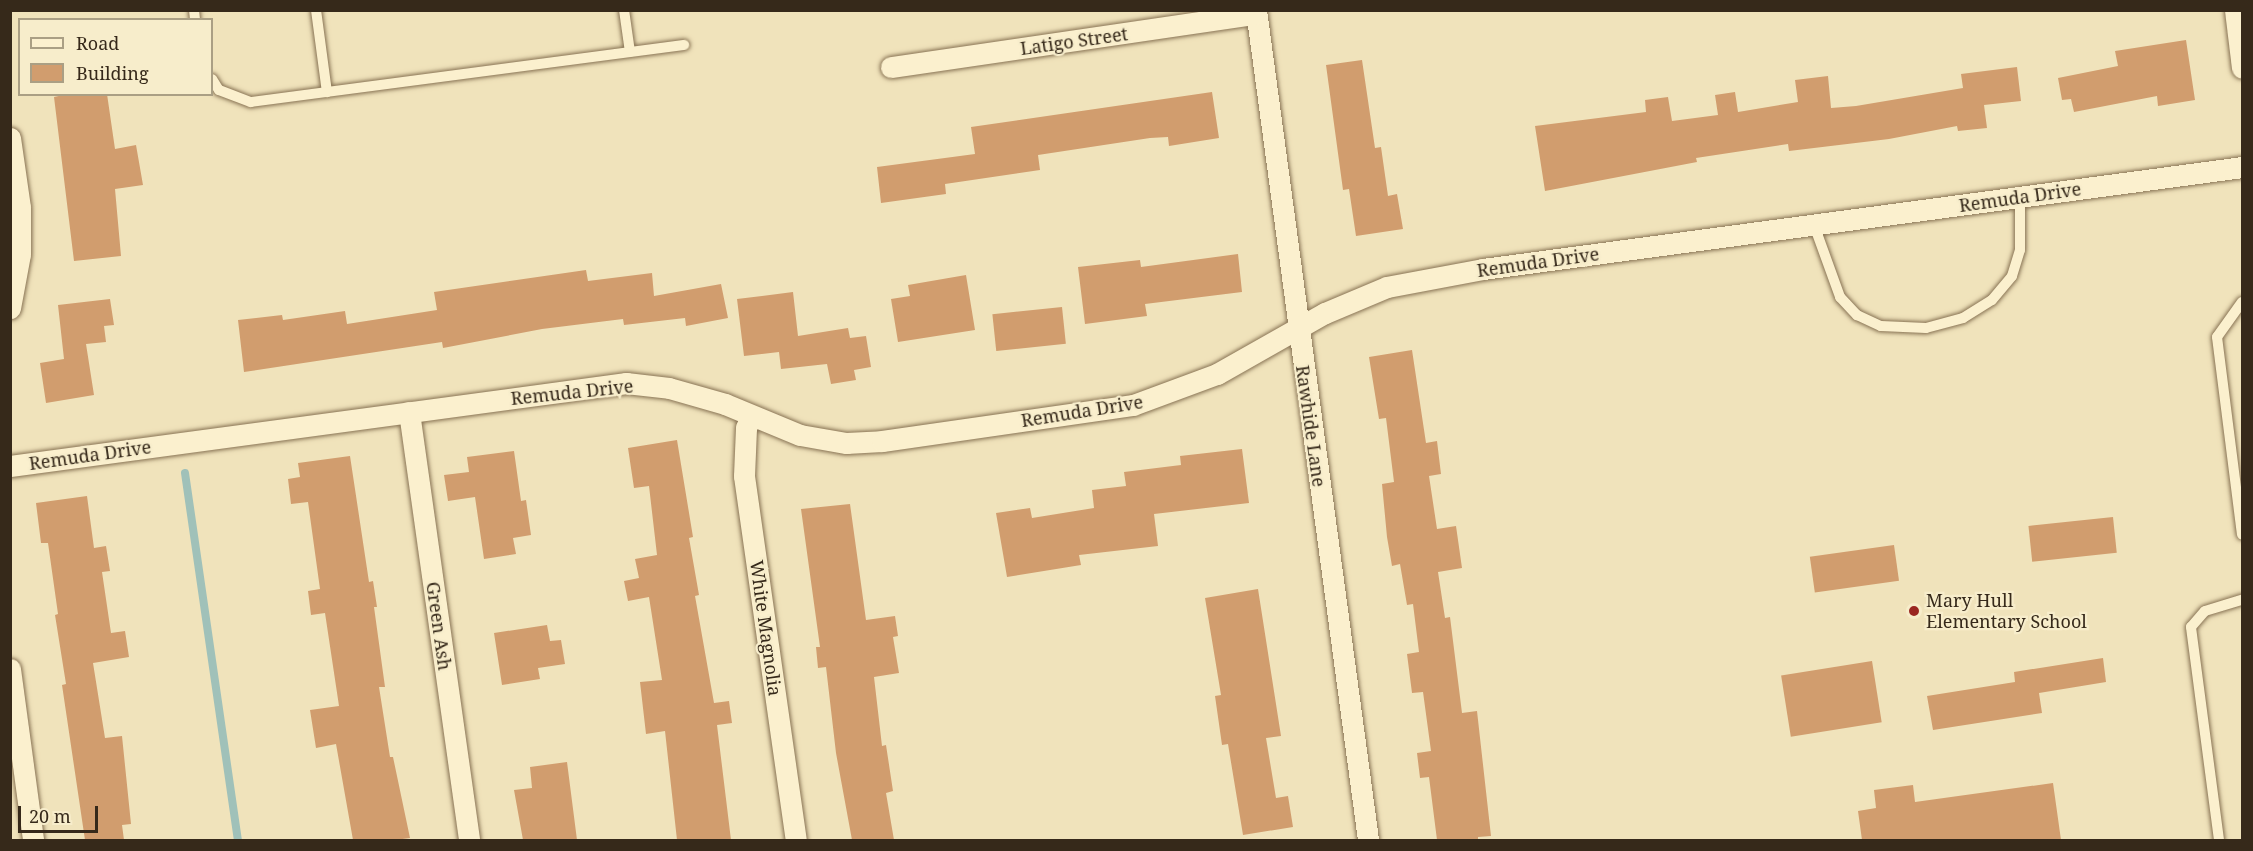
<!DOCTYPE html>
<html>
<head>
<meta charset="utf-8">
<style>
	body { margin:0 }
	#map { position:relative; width:2253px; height:851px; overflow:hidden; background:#f0e3bb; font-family:"Noto Serif",serif }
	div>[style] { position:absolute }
	.stream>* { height:8px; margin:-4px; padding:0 4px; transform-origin:4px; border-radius:4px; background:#a0c1b9 }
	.building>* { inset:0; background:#d19d6e; transform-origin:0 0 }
	.roads { filter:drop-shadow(0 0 2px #887354) drop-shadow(0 0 2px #887354) }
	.service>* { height:10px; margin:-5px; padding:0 5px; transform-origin:5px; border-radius:5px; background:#fbf0ce }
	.minor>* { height:21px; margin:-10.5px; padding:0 10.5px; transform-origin:10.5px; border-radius:10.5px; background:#fbf0ce }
	.dots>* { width:16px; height:16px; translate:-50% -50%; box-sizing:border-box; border:3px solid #f7edcb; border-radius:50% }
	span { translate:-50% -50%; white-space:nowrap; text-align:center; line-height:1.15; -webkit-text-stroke:4.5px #f7edcb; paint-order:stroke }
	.street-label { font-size:18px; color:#36291a }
	.poi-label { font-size:18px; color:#36291a }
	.left { translate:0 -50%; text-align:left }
	.frame { position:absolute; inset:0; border:12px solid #36291a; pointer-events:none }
	.legend { position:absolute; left:18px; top:18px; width:195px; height:78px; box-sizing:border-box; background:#f7edcb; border:2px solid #aa9f84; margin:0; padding:8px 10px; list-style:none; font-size:18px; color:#36291a }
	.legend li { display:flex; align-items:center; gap:12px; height:30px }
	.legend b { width:30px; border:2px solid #aa9f84 }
	.scale { position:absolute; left:18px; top:806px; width:80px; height:27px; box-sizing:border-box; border:3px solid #36291a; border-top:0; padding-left:8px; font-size:18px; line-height:21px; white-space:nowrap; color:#36291a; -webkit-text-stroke:4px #f7edcb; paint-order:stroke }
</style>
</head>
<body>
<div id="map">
	<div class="stream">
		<div style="left:185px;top:473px;width:371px;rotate:81.8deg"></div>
	</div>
	<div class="building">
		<div style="clip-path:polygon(2186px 40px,2195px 100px,2158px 106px,2157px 96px,2074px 112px,2071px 99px,2062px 100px,2058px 78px,2118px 66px,2115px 51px)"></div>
		<div style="clip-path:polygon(1362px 60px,1375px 148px,1381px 147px,1388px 196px,1397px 194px,1403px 229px,1356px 236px,1349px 189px,1343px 190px,1326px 65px)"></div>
		<div style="clip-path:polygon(2017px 67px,2021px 101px,1984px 105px,1987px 128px,1958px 131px,1957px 126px,1889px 139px,1789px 151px,1788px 144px,1696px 158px,1697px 162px,1545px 191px,1535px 126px,1646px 112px,1645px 100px,1668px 97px,1672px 121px,1718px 115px,1715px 95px,1735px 92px,1738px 112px,1798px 102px,1795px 80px,1828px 76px,1831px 108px,1856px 106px,1963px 88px,1961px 74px)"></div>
		<div style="clip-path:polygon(1212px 92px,1219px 138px,1169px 146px,1168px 137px,1150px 138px,1038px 155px,1040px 170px,945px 184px,946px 194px,881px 203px,877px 167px,975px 154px,971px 127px)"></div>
		<div style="clip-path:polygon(68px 94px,107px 94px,115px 149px,136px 145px,143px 185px,115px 189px,121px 256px,74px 261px,54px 97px)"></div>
		<div style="clip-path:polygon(1238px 254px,1242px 292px,1145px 304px,1147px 316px,1085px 324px,1078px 267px,1140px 260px,1141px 267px)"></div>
		<div style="clip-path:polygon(586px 270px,588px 281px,652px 273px,654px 296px,721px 284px,728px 318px,686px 326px,685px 318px,624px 325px,623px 319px,542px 329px,443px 348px,442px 342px,244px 372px,238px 320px,282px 315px,283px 320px,345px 311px,347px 324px,437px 310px,434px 292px)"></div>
		<div style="clip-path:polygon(966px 275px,975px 330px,898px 342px,891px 299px,910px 296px,908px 285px)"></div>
		<div style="clip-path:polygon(793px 292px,798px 336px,848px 328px,850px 338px,866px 336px,871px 367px,854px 370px,856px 380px,831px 384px,827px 364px,781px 369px,779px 352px,744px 356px,737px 299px)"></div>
		<div style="clip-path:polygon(110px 299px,114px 325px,104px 326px,106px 342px,86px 344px,94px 395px,46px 403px,40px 363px,64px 359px,58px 305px)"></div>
		<div style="left:1062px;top:307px;width:37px;height:70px;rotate:84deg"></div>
		<div style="clip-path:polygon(1412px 350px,1426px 443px,1437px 441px,1441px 474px,1429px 476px,1437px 529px,1456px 526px,1462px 568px,1438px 572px,1445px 618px,1450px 617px,1462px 713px,1477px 711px,1491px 836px,1478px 837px,1478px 840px,1437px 840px,1429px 777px,1420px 778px,1417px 753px,1431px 751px,1423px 692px,1412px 693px,1407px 654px,1419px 652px,1413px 604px,1407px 605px,1400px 564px,1392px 566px,1387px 537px,1382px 484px,1394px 482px,1386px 418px,1379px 419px,1369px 357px)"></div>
		<div style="clip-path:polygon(677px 440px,693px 537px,689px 538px,699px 595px,695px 596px,714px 703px,729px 701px,732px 723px,717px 725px,731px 840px,677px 840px,665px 731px,646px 734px,640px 682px,662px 680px,649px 597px,628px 601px,624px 581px,639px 578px,635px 559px,657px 555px,649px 486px,634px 488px,628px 448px)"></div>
		<div style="clip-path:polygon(1242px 449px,1249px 503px,1154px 514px,1158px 546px,1079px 555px,1081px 565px,1007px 577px,996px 513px,1030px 508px,1032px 518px,1094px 508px,1092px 490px,1126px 486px,1124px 472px,1181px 465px,1180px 456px)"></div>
		<div style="clip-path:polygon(514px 451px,521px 501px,526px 500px,531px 535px,513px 538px,516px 554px,484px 559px,475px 497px,448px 501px,444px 475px,469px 472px,467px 457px)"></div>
		<div style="clip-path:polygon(350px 456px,369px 582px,373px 581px,377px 607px,374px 607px,385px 687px,379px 687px,390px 757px,393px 757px,410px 838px,395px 840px,353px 840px,336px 744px,316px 748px,310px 710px,339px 706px,325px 613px,311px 615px,308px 591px,320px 589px,308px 502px,291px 504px,288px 479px,300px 477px,298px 463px)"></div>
		<div style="clip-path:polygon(87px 496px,94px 548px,106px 546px,110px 571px,102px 572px,111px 633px,125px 631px,129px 657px,93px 663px,105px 738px,122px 736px,131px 824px,122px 825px,124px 840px,85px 840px,62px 685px,66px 684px,55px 615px,58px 614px,48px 543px,41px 543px,36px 503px)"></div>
		<div style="clip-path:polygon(850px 504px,866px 620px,895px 616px,898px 636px,893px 637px,899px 673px,874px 677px,882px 746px,886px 745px,893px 791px,886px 793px,894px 840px,852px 840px,836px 753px,826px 667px,818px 668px,816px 647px,820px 647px,801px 509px)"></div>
		<div style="left:2113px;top:517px;width:36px;height:85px;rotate:84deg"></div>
		<div style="left:1894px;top:545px;width:36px;height:85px;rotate:82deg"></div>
		<div style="clip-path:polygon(1258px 589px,1281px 736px,1266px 738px,1276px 798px,1288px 796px,1293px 827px,1243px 835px,1228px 744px,1222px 745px,1215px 696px,1221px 695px,1205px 598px)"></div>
		<div style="clip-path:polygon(547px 625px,550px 641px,561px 640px,565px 664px,538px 668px,540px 679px,502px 685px,494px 633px)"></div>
		<div style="clip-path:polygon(2103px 658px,2106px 682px,2039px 693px,2042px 713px,1933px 730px,1927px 696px,2015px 682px,2014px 672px)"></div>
		<div style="left:1872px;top:661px;width:62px;height:92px;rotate:81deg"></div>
		<div style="clip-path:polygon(567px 762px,577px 840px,523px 840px,514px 790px,532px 788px,530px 767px)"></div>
		<div style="clip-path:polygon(2053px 783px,2061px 840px,1862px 840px,1858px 811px,1876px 808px,1874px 790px,1913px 785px,1915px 802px)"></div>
	</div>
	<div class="roads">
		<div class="service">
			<div style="left:194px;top:10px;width:10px;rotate:84deg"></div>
			<div style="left:316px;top:10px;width:83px;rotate:82.4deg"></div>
			<div style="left:624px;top:10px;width:42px;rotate:81.9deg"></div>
			<div style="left:212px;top:79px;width:13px;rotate:58deg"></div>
			<div style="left:219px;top:90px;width:34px;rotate:21deg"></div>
			<div style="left:251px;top:102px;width:437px;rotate:-7.5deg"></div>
			<div style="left:1814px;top:225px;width:77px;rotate:70.1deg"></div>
			<div style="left:1840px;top:297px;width:25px;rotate:47deg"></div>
			<div style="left:1857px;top:315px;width:26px;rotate:25deg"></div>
			<div style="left:1881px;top:326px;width:45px;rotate:2.5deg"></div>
			<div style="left:1926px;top:328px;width:38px;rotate:-15deg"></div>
			<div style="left:1963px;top:318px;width:34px;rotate:-32deg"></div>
			<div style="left:1992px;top:300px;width:31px;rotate:-50deg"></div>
			<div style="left:2012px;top:276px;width:27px;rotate:-73deg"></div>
			<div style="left:2020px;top:250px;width:53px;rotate:-90deg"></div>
			<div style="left:2242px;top:302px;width:43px;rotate:125.5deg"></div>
			<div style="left:2217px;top:337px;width:199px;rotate:82.8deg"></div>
			<div style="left:2219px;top:840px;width:215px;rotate:-97.5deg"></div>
			<div style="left:2191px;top:627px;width:21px;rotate:-49deg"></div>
			<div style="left:2205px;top:611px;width:39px;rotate:-17deg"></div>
		</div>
		<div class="minor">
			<div style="left:1256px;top:10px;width:838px;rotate:82.31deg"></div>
			<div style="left:2235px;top:10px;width:58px;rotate:83.1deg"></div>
			<div style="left:891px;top:67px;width:369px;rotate:-8.3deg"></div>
			<div style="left:10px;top:138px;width:70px;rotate:81.8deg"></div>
			<div style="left:20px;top:207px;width:47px;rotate:90deg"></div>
			<div style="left:20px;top:254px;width:55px;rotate:100.5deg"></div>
			<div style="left:409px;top:412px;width:432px;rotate:82deg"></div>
			<div style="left:751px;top:416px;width:13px;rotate:113deg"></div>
			<div style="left:746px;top:428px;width:48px;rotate:92.4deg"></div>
			<div style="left:744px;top:476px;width:368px;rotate:81.9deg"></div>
			<div style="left:10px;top:466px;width:622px;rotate:-7.67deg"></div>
			<div style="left:626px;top:383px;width:43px;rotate:6.6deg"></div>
			<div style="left:669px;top:388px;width:58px;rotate:15.9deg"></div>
			<div style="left:725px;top:404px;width:81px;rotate:22.5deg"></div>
			<div style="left:800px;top:435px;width:47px;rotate:9.9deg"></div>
			<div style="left:846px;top:443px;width:36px;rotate:-3deg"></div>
			<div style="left:882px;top:441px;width:254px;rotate:-8.2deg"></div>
			<div style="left:1133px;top:405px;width:90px;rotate:-20.3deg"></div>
			<div style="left:1217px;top:374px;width:124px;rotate:-29.5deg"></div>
			<div style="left:1325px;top:313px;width:67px;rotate:-22.8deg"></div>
			<div style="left:1387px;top:287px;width:98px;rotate:-10.6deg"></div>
			<div style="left:1483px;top:269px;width:766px;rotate:-7.65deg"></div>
			<div style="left:10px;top:669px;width:173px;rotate:82.3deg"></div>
		</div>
	</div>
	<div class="dots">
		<div style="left:1914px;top:611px;background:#9a2721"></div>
	</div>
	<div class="street-label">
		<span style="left:1074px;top:41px;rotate:-8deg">Latigo Street</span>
		<span style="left:2020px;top:197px;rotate:-8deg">Remuda Drive</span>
		<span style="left:1538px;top:262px;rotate:-8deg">Remuda Drive</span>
		<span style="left:572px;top:392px;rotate:-6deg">Remuda Drive</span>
		<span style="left:1082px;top:411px;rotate:-9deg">Remuda Drive</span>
		<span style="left:1311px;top:426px;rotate:82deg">Rawhide Lane</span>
		<span style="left:90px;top:455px;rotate:-8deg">Remuda Drive</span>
		<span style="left:439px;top:626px;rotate:82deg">Green Ash</span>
		<span style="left:766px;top:628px;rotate:82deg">White Magnolia</span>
	</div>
	<div class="poi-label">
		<span class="left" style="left:1926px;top:611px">Mary Hull<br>Elementary School</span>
	</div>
	<div class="frame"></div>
	<ul class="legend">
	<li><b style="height:8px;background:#fbf0ce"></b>Road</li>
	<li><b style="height:16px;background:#d19d6e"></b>Building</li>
	</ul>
	<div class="scale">20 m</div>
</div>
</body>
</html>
